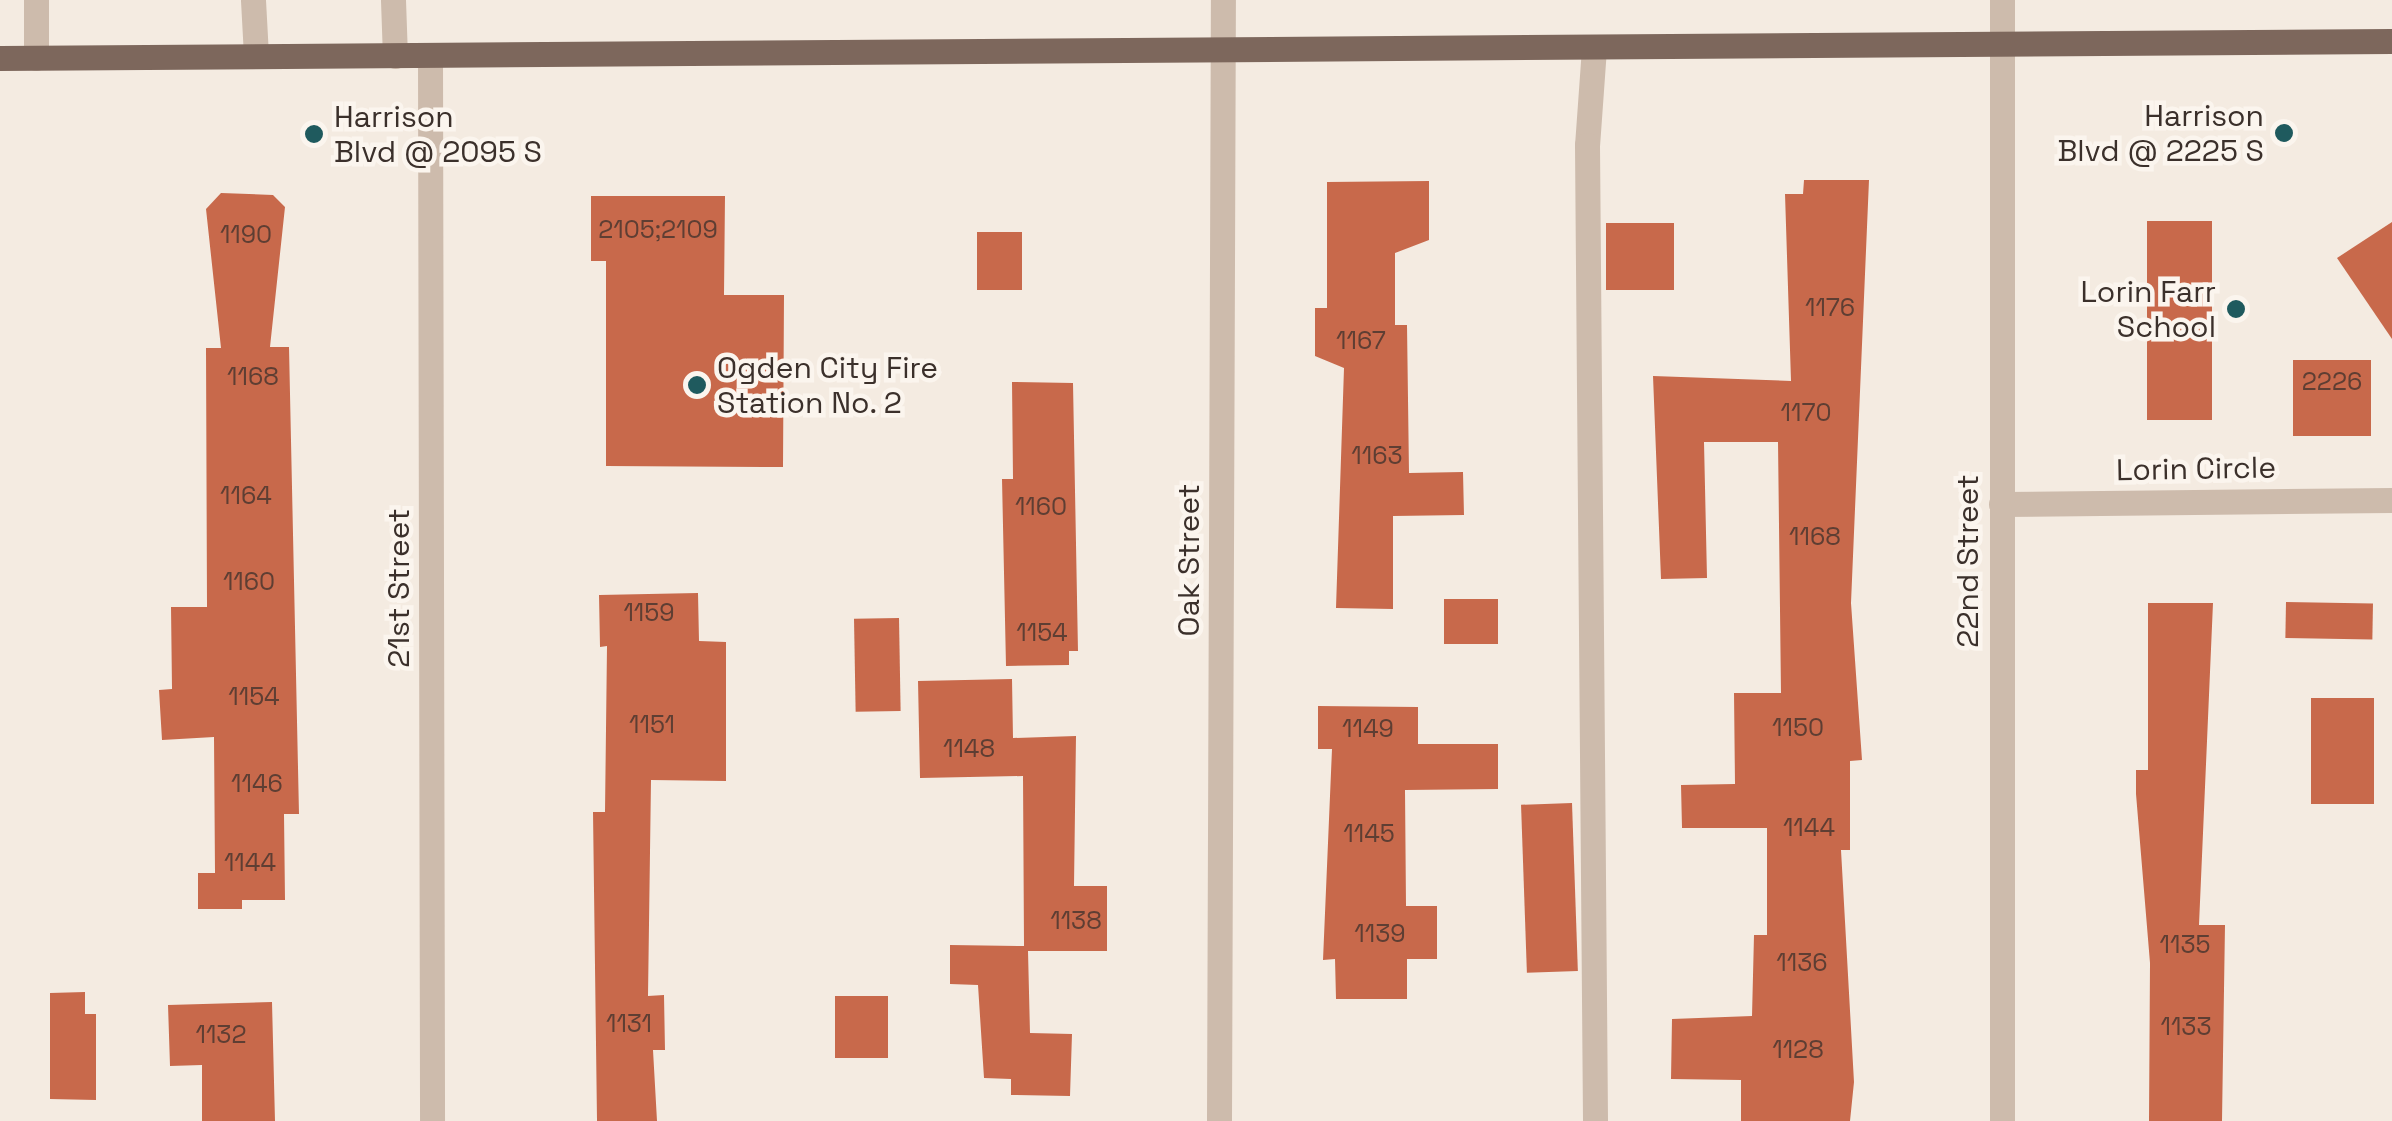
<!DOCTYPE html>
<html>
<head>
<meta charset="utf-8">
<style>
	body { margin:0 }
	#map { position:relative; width:2392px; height:1121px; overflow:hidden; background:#f4ebe1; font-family:"Space Grotesk",sans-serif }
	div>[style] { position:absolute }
	.building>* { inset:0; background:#c8694b; transform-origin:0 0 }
	.minor>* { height:25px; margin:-12.5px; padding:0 12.5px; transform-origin:12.5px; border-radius:12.5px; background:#cdbbac }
	.major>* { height:25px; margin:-12.5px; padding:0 12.5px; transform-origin:12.5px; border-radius:12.5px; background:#7d675c }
	.dots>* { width:28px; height:28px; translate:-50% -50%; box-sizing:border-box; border:5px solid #fbf5ee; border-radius:50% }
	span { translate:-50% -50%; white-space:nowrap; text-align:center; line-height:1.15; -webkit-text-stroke:9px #fbf5ee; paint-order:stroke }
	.number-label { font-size:25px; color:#5e3e33 }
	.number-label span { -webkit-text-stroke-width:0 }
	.poi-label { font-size:30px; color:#3b302b }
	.right { translate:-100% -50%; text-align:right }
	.left { translate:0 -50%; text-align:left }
	.street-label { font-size:30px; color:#3b302b }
</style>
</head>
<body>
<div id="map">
	<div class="building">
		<div style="clip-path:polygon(1804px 180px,1869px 180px,1851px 603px,1862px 760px,1850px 761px,1850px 850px,1841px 850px,1854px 1082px,1850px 1121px,1741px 1121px,1741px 1080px,1671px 1079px,1672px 1019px,1752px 1016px,1754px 935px,1767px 935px,1767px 828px,1682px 828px,1681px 785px,1735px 784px,1734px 693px,1781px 693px,1778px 442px,1704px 442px,1707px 578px,1661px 579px,1653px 376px,1791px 381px,1785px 194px,1803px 194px)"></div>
		<div style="clip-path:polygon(1429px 181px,1429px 240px,1395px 253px,1395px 325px,1407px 325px,1409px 473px,1463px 472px,1464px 515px,1393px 516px,1393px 609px,1336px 608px,1344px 368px,1315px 356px,1315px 308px,1327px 308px,1327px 182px)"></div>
		<div style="clip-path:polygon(221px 193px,273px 195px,285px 207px,270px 347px,289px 347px,299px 814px,284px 814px,285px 900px,242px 900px,242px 909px,198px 909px,198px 873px,215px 873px,214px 737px,162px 740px,159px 690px,172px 689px,171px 607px,207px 607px,206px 348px,221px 348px,206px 209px)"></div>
		<div style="clip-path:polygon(591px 196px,725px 196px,724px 295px,784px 295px,783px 467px,606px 466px,606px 261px,591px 261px)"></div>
		<div style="left:2212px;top:221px;width:199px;height:65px;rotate:90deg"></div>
		<div style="clip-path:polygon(2392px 222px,2392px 339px,2337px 258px)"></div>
		<div style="left:1606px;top:223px;width:68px;height:67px"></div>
		<div style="left:977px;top:232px;width:45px;height:58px"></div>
		<div style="left:2293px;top:360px;width:78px;height:76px"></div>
		<div style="clip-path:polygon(1012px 382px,1073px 383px,1078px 651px,1069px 651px,1069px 665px,1006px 666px,1002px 479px,1013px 479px)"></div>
		<div style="clip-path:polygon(698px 593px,699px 641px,726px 642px,726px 781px,651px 780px,648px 996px,664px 995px,665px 1050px,653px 1050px,657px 1121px,597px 1121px,593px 812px,605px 812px,607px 646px,600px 647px,599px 595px)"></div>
		<div style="left:1498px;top:599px;width:45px;height:54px;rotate:90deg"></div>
		<div style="left:2286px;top:602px;width:87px;height:36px;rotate:1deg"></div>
		<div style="clip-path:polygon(2148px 603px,2213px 603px,2199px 925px,2225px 925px,2222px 1121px,2149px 1121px,2150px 963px,2136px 794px,2136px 770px,2148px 770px)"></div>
		<div style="left:899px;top:618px;width:93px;height:45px;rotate:89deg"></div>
		<div style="clip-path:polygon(1012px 679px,1013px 738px,1076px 736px,1074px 886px,1107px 886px,1107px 951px,1028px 951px,1030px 1033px,1072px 1034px,1070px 1096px,1011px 1095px,1011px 1079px,984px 1078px,978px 985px,950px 984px,950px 945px,1024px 946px,1023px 776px,920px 778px,918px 681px)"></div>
		<div style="left:2374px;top:698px;width:106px;height:63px;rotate:90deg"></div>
		<div style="clip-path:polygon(1318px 706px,1418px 707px,1418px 744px,1498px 744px,1498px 789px,1405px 790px,1406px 906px,1437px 906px,1437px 959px,1407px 959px,1407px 999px,1336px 999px,1335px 959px,1323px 960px,1332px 749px,1318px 749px)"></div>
		<div style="left:1572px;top:803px;width:168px;height:51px;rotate:88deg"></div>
		<div style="clip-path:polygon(85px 992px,85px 1014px,96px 1014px,96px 1100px,50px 1099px,50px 993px)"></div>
		<div style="left:835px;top:996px;width:53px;height:62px"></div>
		<div style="clip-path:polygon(272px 1002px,275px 1121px,202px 1121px,202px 1065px,170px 1066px,168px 1005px)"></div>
	</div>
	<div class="minor">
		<div style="left:36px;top:0;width:58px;rotate:90deg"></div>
		<div style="left:253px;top:0;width:56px;rotate:86.9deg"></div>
		<div style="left:393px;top:0;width:56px;rotate:88deg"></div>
		<div style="left:1594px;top:48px;width:97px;rotate:94.1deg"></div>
		<div style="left:1587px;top:145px;width:976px;rotate:89.53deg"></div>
		<div style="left:430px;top:55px;width:1066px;rotate:89.89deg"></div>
		<div style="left:2001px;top:504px;width:391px;rotate:-0.6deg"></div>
		<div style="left:1219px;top:1121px;width:1121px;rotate:-89.8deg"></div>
		<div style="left:2002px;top:1121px;width:1121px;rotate:-90deg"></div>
	</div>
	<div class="major">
		<div style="left:0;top:58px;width:2392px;rotate:-0.41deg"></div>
	</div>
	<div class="dots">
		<div style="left:2284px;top:133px;background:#1f5a5e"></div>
		<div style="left:314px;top:134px;background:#1f5a5e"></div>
		<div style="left:2236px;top:309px;background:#1f5a5e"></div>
		<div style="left:697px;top:385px;background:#1f5a5e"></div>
	</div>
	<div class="number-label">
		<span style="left:658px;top:229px">2105;2109</span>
		<span style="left:246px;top:234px">1190</span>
		<span style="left:1830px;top:307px">1176</span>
		<span style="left:1361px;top:340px">1167</span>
		<span style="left:253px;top:376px">1168</span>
		<span style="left:2332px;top:381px">2226</span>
		<span style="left:1806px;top:412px">1170</span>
		<span style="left:1377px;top:455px">1163</span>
		<span style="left:246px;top:495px">1164</span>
		<span style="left:1041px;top:506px">1160</span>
		<span style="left:1815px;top:536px">1168</span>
		<span style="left:249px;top:581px">1160</span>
		<span style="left:649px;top:612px">1159</span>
		<span style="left:1042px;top:632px">1154</span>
		<span style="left:254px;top:696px">1154</span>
		<span style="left:652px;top:724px">1151</span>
		<span style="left:1798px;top:727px">1150</span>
		<span style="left:1368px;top:728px">1149</span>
		<span style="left:969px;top:748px">1148</span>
		<span style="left:257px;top:783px">1146</span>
		<span style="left:1809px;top:827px">1144</span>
		<span style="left:1369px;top:833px">1145</span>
		<span style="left:250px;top:862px">1144</span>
		<span style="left:1076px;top:920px">1138</span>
		<span style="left:1380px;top:933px">1139</span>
		<span style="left:2185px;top:944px">1135</span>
		<span style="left:1802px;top:962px">1136</span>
		<span style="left:629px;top:1023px">1131</span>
		<span style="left:2186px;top:1026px">1133</span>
		<span style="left:221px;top:1034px">1132</span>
		<span style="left:1798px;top:1049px">1128</span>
	</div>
	<div class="poi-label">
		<span class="right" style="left:2264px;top:133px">Harrison<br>Blvd @ 2225 S</span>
		<span class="left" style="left:334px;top:134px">Harrison<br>Blvd @ 2095 S</span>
		<span class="right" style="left:2216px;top:309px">Lorin Farr<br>School</span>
		<span class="left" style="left:717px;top:385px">Ogden City Fire<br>Station No. 2</span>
	</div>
	<div class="street-label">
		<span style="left:2196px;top:469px;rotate:-1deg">Lorin Circle</span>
		<span style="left:1189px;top:560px;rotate:-90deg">Oak Street</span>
		<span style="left:1968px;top:561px;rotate:-90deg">22nd Street</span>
		<span style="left:399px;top:588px;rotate:-90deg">21st Street</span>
	</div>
</div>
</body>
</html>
